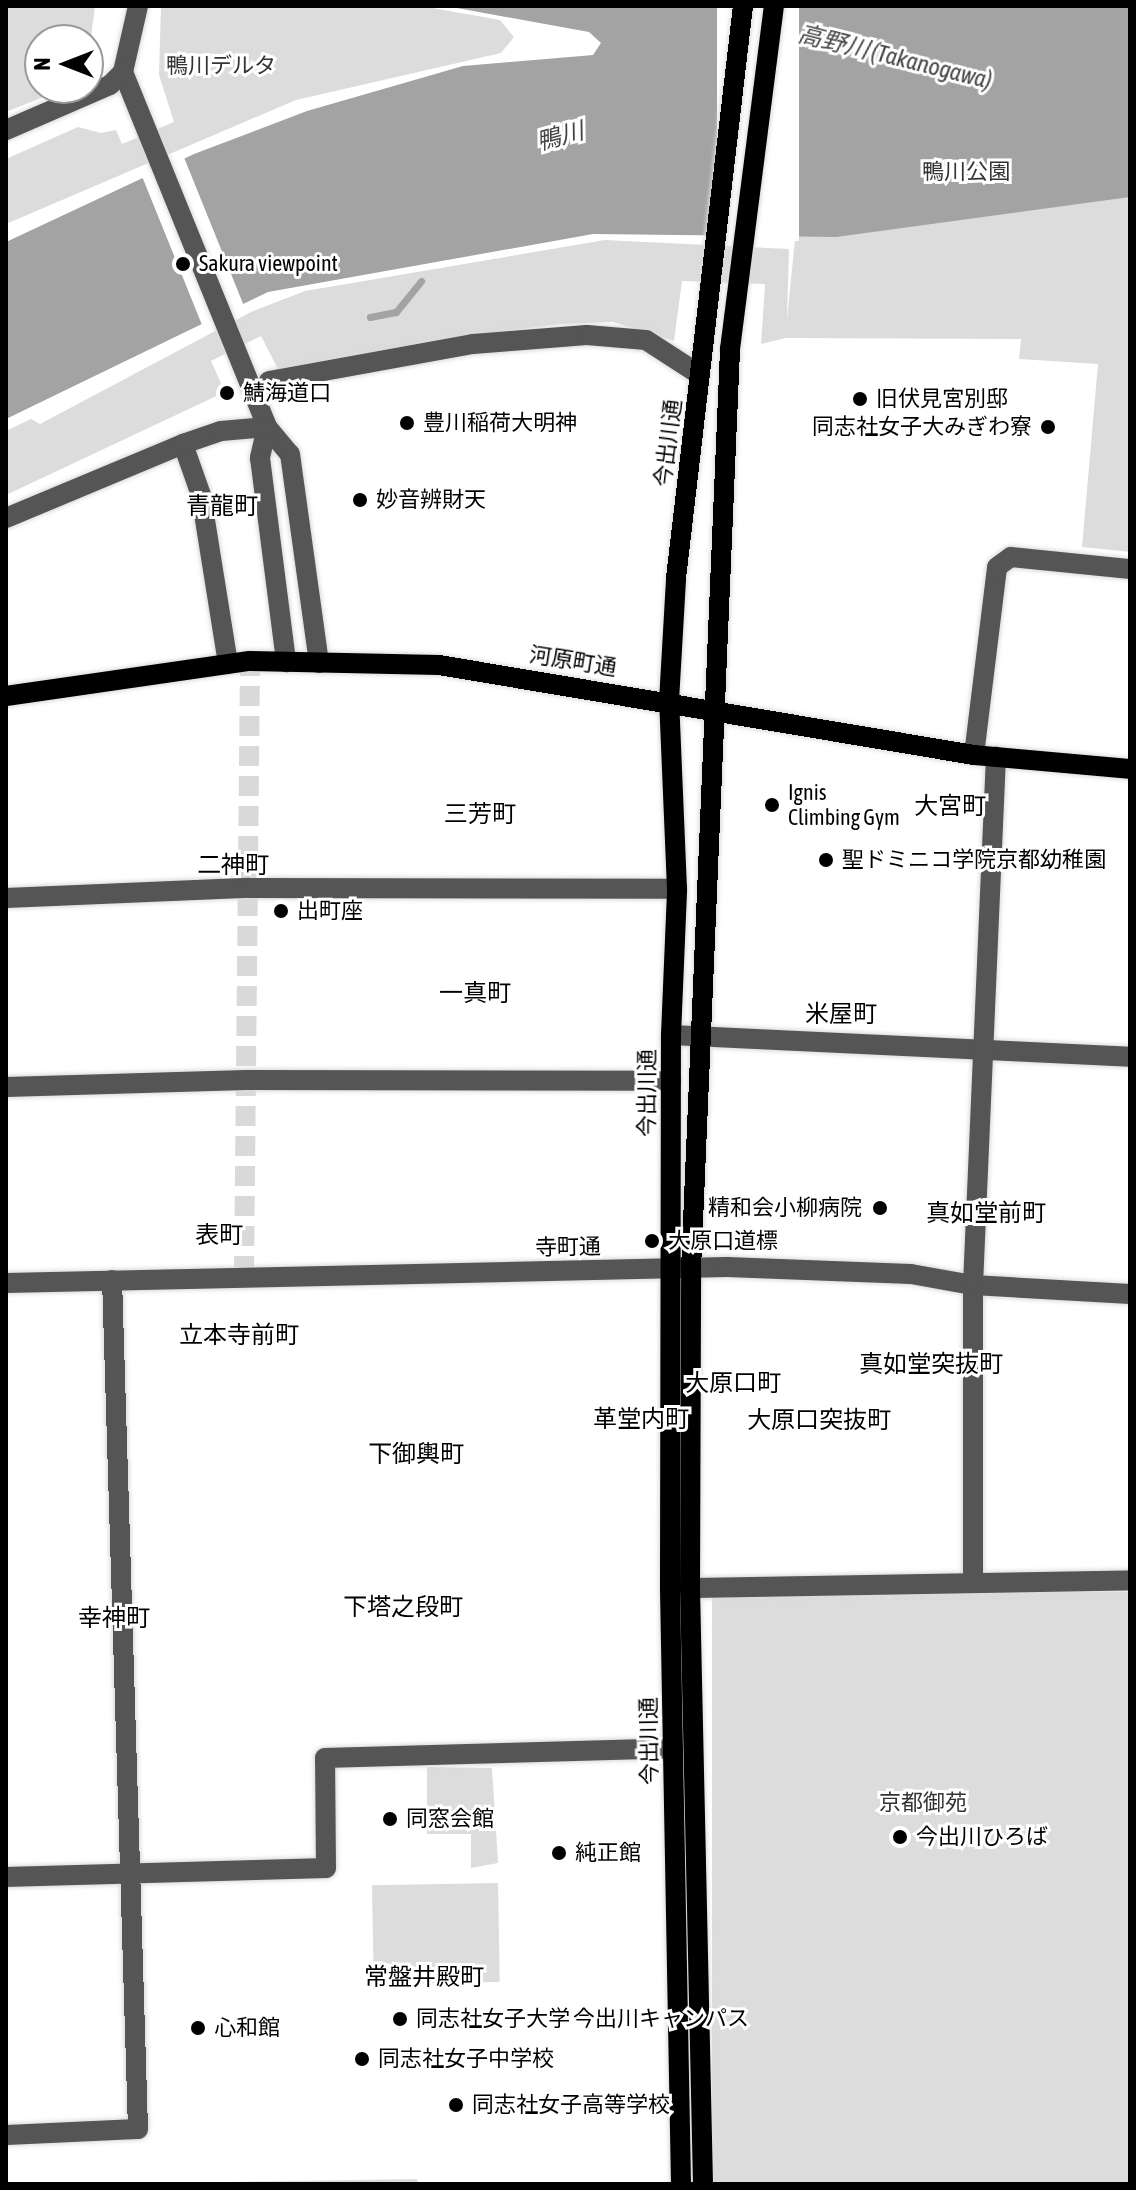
<!DOCTYPE html>
<html>
<head>
<meta charset="utf-8">
<style>
	body { margin:0 }
	#map { position:relative; width:1136px; height:2190px; overflow:hidden; background:#fff; font-family:"Asap Condensed","Noto Sans JP",sans-serif }
	div>[style] { position:absolute }
	.green>* { inset:0; background:#dcdcdc; transform-origin:0 0 }
	.water>* { inset:0; background:#a3a3a3 }
	.pier>* { inset:0; background:#fff; transform-origin:0 0 }
	.stream>* { height:7px; margin:-3.5px; padding:0 3.5px; transform-origin:3.5px; border-radius:3.5px; background:#a3a3a3 }
	.minor-tunnel>* { height:20px; margin-top:-10px; transform-origin:0; background:repeating-linear-gradient(90deg,#d9d9d9 0 20px,transparent 0 30px) }
	.roads { filter:drop-shadow(0 0 2px #dbdbdb) drop-shadow(0 0 2px #dbdbdb) }
	.minor>* { height:20px; margin:-10px; padding:0 10px; transform-origin:10px; border-radius:10px; background:#555 }
	.major>* { height:20px; margin:-10px; padding:0 10px; transform-origin:10px; border-radius:10px; background:#000 }
	.dots>* { width:22px; height:22px; translate:-50% -50%; box-sizing:border-box; border:4px solid #fff; border-radius:50% }
	span { translate:-50% -50%; white-space:nowrap; text-align:center; line-height:1.15; -webkit-text-stroke:6px #fff; paint-order:stroke }
	.park-label { font-size:22px; color:#333 }
	.poi-label { font-size:22px; color:#000 }
	.left { translate:0 -50%; text-align:left }
	.right { translate:-100% -50%; text-align:right }
	.street-label { font-size:22px; color:#000 }
	.water-label { font-size:24px; color:#444; font-style:italic }
	.neighbourhood-label { font-size:24px; color:#000 }
	.frame { position:absolute; inset:0; border:8px solid #000; pointer-events:none }
	.north { position:absolute; left:24px; top:24px; width:80px; height:80px; box-sizing:border-box; background:#fff; border:2px solid #999; border-radius:50%; rotate:270deg; font-size:22px; font-weight:700; line-height:32px; text-align:center; color:#000 }
	.north::after { content:''; display:block; margin:auto; width:28px; height:36px; background:#000; clip-path:polygon(50% 0,100% 100%,50% 72%,0 100%) }
</style>
</head>
<body>
<div id="map">
	<div class="green">
		<div style="clip-path:polygon(6px 6px,95px 6px,88px 62px,88px 40px,40px 40px,40px 88px,66px 88px,6px 112px)"></div>
		<div style="clip-path:polygon(161px 6px,421px 6px,500px 20px,514px 37px,501px 53px,296px 100px,6px 224px,6px 159px,78px 127px,101px 133px,116px 130px,122px 144px,174px 122px,159px 75px)"></div>
		<div style="clip-path:polygon(818px 6px,1130px 6px,1130px 552px,1082px 547px,1098px 364px,1019px 359px,1021px 339px,786px 338px,761px 344px,765px 284px,682px 281px,674px 341px,613px 322px,561px 324px,457px 337px,278px 369px,261px 336px,211px 361px,225px 392px,6px 495px,6px 431px,31px 419px,40px 424px,251px 312px,305px 291px,605px 240px,789px 249px,787px 320px)"></div>
		<div style="left:1130px;top:1592px;width:592px;height:418px;rotate:90deg"></div>
		<div style="clip-path:polygon(427px 1767px,492px 1768px,498px 1863px,471px 1868px,471px 1834px,427px 1834px)"></div>
		<div style="left:498px;top:1883px;width:99px;height:126px;rotate:89deg"></div>
		<div style="clip-path:polygon(417px 2179px,418px 2184px,228px 2184px,228px 2182px)"></div>
	</div>
	<div class="water">
		<div style="clip-path:polygon(446px 6px,1130px 6px,1130px 197px,836px 237px,593px 234px,268px 292px,6px 419px,6px 242px,194px 154px,307px 111px,463px 66px,593px 55px,601px 43px,589px 32px)"></div>
	</div>
	<div class="pier">
		<div style="left:717px;top:6px;width:82px;height:235px"></div>
		<div style="left:183px;top:155px;width:165px;height:46px;rotate:68deg"></div>
	</div>
	<div class="stream">
		<div style="left:370px;top:317px;width:26px;rotate:-11deg"></div>
		<div style="left:396px;top:312px;width:40px;rotate:-51deg"></div>
	</div>
	<div class="minor-tunnel">
		<div style="left:244px;top:1276px;width:615px;rotate:-89.44deg"></div>
	</div>
	<div class="roads">
		<div class="minor">
			<div style="left:138px;top:6px;width:68px;rotate:102.8deg"></div>
			<div style="left:123px;top:72px;width:383px;rotate:67.9deg"></div>
			<div style="left:267px;top:427px;width:35px;rotate:50deg"></div>
			<div style="left:290px;top:454px;width:211px;rotate:82.1deg"></div>
			<div style="left:6px;top:130px;width:113px;rotate:-23.4deg"></div>
			<div style="left:110px;top:85px;width:18px;rotate:-45deg"></div>
			<div style="left:269px;top:381px;width:207px;rotate:-10.3deg"></div>
			<div style="left:473px;top:344px;width:114px;rotate:-4.5deg"></div>
			<div style="left:587px;top:335px;width:59px;rotate:4.8deg"></div>
			<div style="left:646px;top:340px;width:64px;rotate:32.9deg"></div>
			<div style="left:267px;top:427px;width:32px;rotate:103deg"></div>
			<div style="left:260px;top:458px;width:206px;rotate:82.7deg"></div>
			<div style="left:183px;top:444px;width:54px;rotate:70.6deg"></div>
			<div style="left:201px;top:495px;width:171px;rotate:80.9deg"></div>
			<div style="left:6px;top:518px;width:192px;rotate:-22.7deg"></div>
			<div style="left:183px;top:444px;width:40px;rotate:-18.9deg"></div>
			<div style="left:221px;top:431px;width:46px;rotate:-5deg"></div>
			<div style="left:974px;top:755px;width:189px;rotate:-83deg"></div>
			<div style="left:997px;top:567px;width:17px;rotate:-36deg"></div>
			<div style="left:1011px;top:557px;width:120px;rotate:5.8deg"></div>
			<div style="left:6px;top:898px;width:243px;rotate:-2.4deg"></div>
			<div style="left:249px;top:888px;width:428px;rotate:0.1deg"></div>
			<div style="left:671px;top:1035px;width:460px;rotate:2.7deg"></div>
			<div style="left:6px;top:1087px;width:240px;rotate:-1.7deg"></div>
			<div style="left:246px;top:1080px;width:425px;rotate:0.1deg"></div>
			<div style="left:6px;top:1283px;width:721px;rotate:-1.27deg"></div>
			<div style="left:727px;top:1267px;width:184px;rotate:2.2deg"></div>
			<div style="left:911px;top:1274px;width:63px;rotate:10.1deg"></div>
			<div style="left:973px;top:1285px;width:157px;rotate:3.3deg"></div>
			<div style="left:973px;top:1583px;width:298px;rotate:-90deg"></div>
			<div style="left:973px;top:1285px;width:529px;rotate:-87.51deg"></div>
			<div style="left:690px;top:1588px;width:440px;rotate:-1deg"></div>
			<div style="left:6px;top:1877px;width:320px;rotate:-1.6deg"></div>
			<div style="left:326px;top:1868px;width:110px;rotate:-90.5deg"></div>
			<div style="left:325px;top:1758px;width:348px;rotate:-1.6deg"></div>
			<div style="left:6px;top:2135px;width:132px;rotate:-2.6deg"></div>
			<div style="left:138px;top:2129px;width:849px;rotate:-91.75deg"></div>
		</div>
		<div class="major">
			<div style="left:6px;top:696px;width:246px;rotate:-8.2deg"></div>
			<div style="left:250px;top:661px;width:189px;rotate:1.2deg"></div>
			<div style="left:439px;top:665px;width:543px;rotate:9.55deg"></div>
			<div style="left:974px;top:755px;width:157px;rotate:5.1deg"></div>
			<div style="left:681px;top:2184px;width:595px;rotate:-91.06deg"></div>
			<div style="left:670px;top:1589px;width:554px;rotate:-89.9deg"></div>
			<div style="left:671px;top:1035px;width:146px;rotate:-87.6deg"></div>
			<div style="left:677px;top:889px;width:188px;rotate:-92.4deg"></div>
			<div style="left:669px;top:701px;width:123px;rotate:-86.7deg"></div>
			<div style="left:676px;top:578px;width:576px;rotate:-83.32deg"></div>
			<div style="left:703px;top:2184px;width:596px;rotate:-91.25deg"></div>
			<div style="left:690px;top:1588px;width:319px;rotate:-89.8deg"></div>
			<div style="left:691px;top:1269px;width:921px;rotate:-87.57deg"></div>
			<div style="left:730px;top:349px;width:346px;rotate:-82.7deg"></div>
		</div>
	</div>
	<div class="dots">
		<div style="left:183px;top:264px;background:#000"></div>
		<div style="left:227px;top:393px;background:#000"></div>
		<div style="left:860px;top:399px;background:#000"></div>
		<div style="left:407px;top:423px;background:#000"></div>
		<div style="left:1048px;top:427px;background:#000"></div>
		<div style="left:360px;top:500px;background:#000"></div>
		<div style="left:772px;top:805px;background:#000"></div>
		<div style="left:826px;top:860px;background:#000"></div>
		<div style="left:281px;top:911px;background:#000"></div>
		<div style="left:880px;top:1208px;background:#000"></div>
		<div style="left:652px;top:1241px;background:#000"></div>
		<div style="left:390px;top:1819px;background:#000"></div>
		<div style="left:900px;top:1837px;background:#000"></div>
		<div style="left:559px;top:1853px;background:#000"></div>
		<div style="left:400px;top:2019px;background:#000"></div>
		<div style="left:198px;top:2028px;background:#000"></div>
		<div style="left:362px;top:2059px;background:#000"></div>
		<div style="left:456px;top:2105px;background:#000"></div>
	</div>
	<div class="park-label">
		<span style="left:221px;top:66px">鴨川デルタ</span>
		<span style="left:966px;top:172px">鴨川公園</span>
		<span style="left:923px;top:1803px">京都御苑</span>
	</div>
	<div class="poi-label">
		<span class="left" style="left:199px;top:264px">Sakura viewpoint</span>
		<span class="left" style="left:243px;top:393px">鯖海道口</span>
		<span class="left" style="left:876px;top:399px">旧伏見宮別邸</span>
		<span class="left" style="left:423px;top:423px">豊川稲荷大明神</span>
		<span class="right" style="left:1032px;top:427px">同志社女子大みぎわ寮</span>
		<span class="left" style="left:376px;top:500px">妙音辨財天</span>
		<span class="left" style="left:788px;top:805px">Ignis<br>Climbing Gym</span>
		<span class="left" style="left:842px;top:860px">聖ドミニコ学院京都幼稚園</span>
		<span class="left" style="left:297px;top:911px">出町座</span>
		<span class="right" style="left:862px;top:1208px">精和会小柳病院</span>
		<span class="left" style="left:668px;top:1241px">大原口道標</span>
		<span class="left" style="left:406px;top:1819px">同窓会館</span>
		<span class="left" style="left:916px;top:1837px">今出川ひろば</span>
		<span class="left" style="left:575px;top:1853px">純正館</span>
		<span class="left" style="left:416px;top:2019px">同志社女子大学 今出川キャンパス</span>
		<span class="left" style="left:214px;top:2028px">心和館</span>
		<span class="left" style="left:378px;top:2059px">同志社女子中学校</span>
		<span class="left" style="left:472px;top:2105px">同志社女子高等学校</span>
	</div>
	<div class="street-label">
		<span style="left:668px;top:443px;rotate:-83deg">今出川通</span>
		<span style="left:573px;top:661px;rotate:9deg">河原町通</span>
		<span style="left:647px;top:1093px;rotate:-90deg">今出川通</span>
		<span style="left:568px;top:1247px;rotate:-1deg">寺町通</span>
		<span style="left:649px;top:1741px;rotate:-91deg">今出川通</span>
	</div>
	<div class="water-label">
		<span style="left:895px;top:57px;rotate:14deg">高野川 (Takanogawa)</span>
		<span style="left:560px;top:136px;rotate:-15deg">鴨川</span>
	</div>
	<div class="neighbourhood-label">
		<span style="left:222px;top:506px">青龍町</span>
		<span style="left:950px;top:806px">大宮町</span>
		<span style="left:480px;top:814px">三芳町</span>
		<span style="left:233px;top:865px">二神町</span>
		<span style="left:475px;top:993px">一真町</span>
		<span style="left:841px;top:1014px">米屋町</span>
		<span style="left:986px;top:1213px">真如堂前町</span>
		<span style="left:219px;top:1235px">表町</span>
		<span style="left:239px;top:1335px">立本寺前町</span>
		<span style="left:931px;top:1364px">真如堂突抜町</span>
		<span style="left:733px;top:1383px">大原口町</span>
		<span style="left:641px;top:1419px">革堂内町</span>
		<span style="left:819px;top:1420px">大原口突抜町</span>
		<span style="left:416px;top:1454px">下御輿町</span>
		<span style="left:403px;top:1607px">下塔之段町</span>
		<span style="left:114px;top:1618px">幸神町</span>
		<span style="left:424px;top:1977px">常盤井殿町</span>
	</div>
	<div class="frame"></div>
	<div class="north">N</div>
</div>
</body>
</html>
